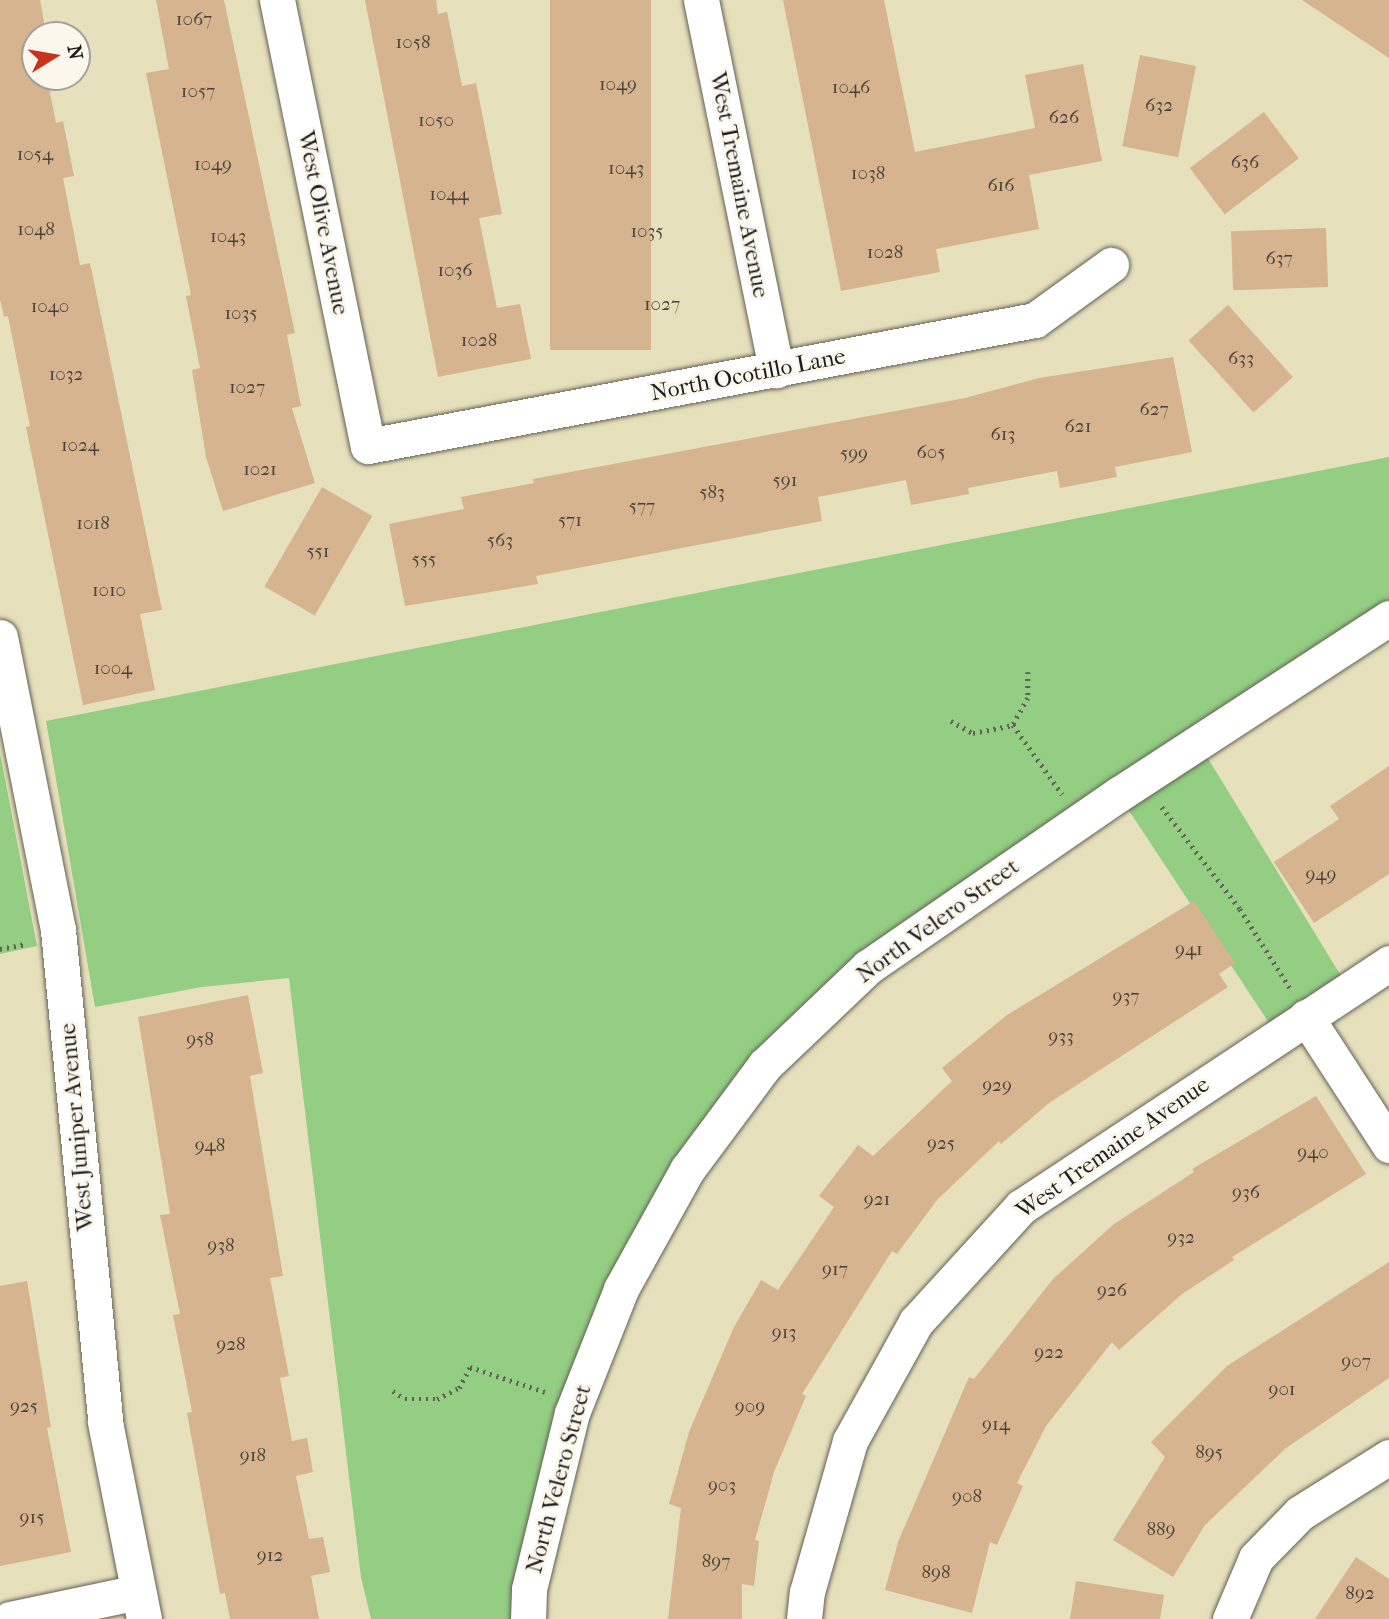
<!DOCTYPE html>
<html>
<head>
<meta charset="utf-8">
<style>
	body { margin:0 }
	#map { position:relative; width:1389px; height:1619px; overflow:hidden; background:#e7e0bd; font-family:"IM FELL French Canon",serif }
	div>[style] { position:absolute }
	.green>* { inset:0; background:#93ce83 }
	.building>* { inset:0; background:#d5b48f; transform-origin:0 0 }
	.path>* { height:4.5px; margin-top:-2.25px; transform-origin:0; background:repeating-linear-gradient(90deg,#636154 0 2px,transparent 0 7px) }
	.roads { filter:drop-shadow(0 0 2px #636154) drop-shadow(0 0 2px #636154) }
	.minor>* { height:35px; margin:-17.5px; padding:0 17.5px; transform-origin:17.5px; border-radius:17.5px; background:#fff }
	span { translate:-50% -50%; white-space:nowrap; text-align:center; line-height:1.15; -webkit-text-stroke:6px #fbf7ec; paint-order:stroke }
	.number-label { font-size:19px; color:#4a4239 }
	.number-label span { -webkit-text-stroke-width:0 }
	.street-label { font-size:23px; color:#1c1c1c }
	.north { position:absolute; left:21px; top:21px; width:70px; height:70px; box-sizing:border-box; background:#fbf7ec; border:2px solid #a29f99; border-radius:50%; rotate:79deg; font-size:19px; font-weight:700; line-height:28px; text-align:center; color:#1c1c1c }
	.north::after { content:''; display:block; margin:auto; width:24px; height:32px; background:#c8321e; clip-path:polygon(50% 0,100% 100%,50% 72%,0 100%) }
</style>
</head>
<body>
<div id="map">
	<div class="green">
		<div style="clip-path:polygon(1389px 457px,1389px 618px,1198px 742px,1349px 989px,1277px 1035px,1118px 794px,765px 1065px,621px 1289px,529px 1619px,371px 1619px,361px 1577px,289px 978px,202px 987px,95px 1007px,46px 721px)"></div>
		<div style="clip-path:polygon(0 753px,37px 946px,0 954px)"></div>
	</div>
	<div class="building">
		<div style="clip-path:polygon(0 0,40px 0,46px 33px,35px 35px,35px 77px,47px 77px,56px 123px,63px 121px,74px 176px,63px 178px,80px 265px,90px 263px,162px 610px,140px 614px,155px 690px,83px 705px,26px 427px,30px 426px,8px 316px,4px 317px,0 299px)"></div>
		<div style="clip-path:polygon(156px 0,224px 0,295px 333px,287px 335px,301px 406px,292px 408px,315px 483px,223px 511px,206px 457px,192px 370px,200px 368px,186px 296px,191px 295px,146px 73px,169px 69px)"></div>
		<div style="clip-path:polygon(365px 0,436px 0,438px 14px,447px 12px,462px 86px,476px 83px,502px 214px,479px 218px,497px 308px,520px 304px,531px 359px,438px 377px)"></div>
		<div style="left:550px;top:0;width:101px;height:350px"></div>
		<div style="clip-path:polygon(783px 0,884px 0,915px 152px,1035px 128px,1025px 75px,1083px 64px,1102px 161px,1029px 175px,1039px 229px,936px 249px,940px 272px,841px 291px)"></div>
		<div style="clip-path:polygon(1302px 0,1389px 0,1389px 58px)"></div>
		<div style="left:1140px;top:55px;width:57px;height:93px;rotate:11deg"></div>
		<div style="left:1264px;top:112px;width:58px;height:93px;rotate:53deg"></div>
		<div style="left:1326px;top:228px;width:59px;height:95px;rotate:88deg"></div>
		<div style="left:1228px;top:305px;width:97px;height:53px;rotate:48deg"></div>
		<div style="clip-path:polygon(1173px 357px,1192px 452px,1115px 467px,1117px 477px,1060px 488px,1057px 471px,968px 488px,969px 494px,911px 505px,906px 480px,818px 497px,822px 521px,536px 576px,538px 584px,405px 606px,389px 524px,464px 509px,461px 497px,534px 483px,533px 479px,965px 398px,1039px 378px)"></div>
		<div style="left:322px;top:487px;width:58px;height:115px;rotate:30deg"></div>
		<div style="clip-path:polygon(1389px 766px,1389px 874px,1314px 923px,1274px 862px,1339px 819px,1330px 806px)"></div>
		<div style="clip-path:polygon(1194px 901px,1235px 963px,1219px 974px,1228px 987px,1049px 1103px,1001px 1144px,999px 1141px,937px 1200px,897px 1254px,892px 1251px,802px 1394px,806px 1396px,774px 1472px,755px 1540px,759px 1541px,754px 1586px,742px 1584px,742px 1619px,668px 1619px,681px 1508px,669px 1504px,689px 1432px,733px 1329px,761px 1280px,778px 1290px,834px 1207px,819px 1196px,858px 1145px,873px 1156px,952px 1081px,942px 1068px,1007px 1015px)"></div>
		<div style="clip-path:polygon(248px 995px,263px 1073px,250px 1076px,283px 1276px,270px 1278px,289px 1376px,280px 1378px,292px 1441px,307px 1438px,313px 1472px,296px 1476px,309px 1539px,323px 1537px,330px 1572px,311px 1576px,319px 1619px,230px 1619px,225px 1593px,220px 1594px,187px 1413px,192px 1412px,173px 1315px,180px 1314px,160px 1215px,170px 1214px,138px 1017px)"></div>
		<div style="clip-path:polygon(1316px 1096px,1366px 1174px,1232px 1257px,1234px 1260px,1182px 1294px,1119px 1350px,1112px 1342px,1046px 1426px,1017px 1483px,1023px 1486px,997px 1545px,990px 1542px,972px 1613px,885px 1590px,898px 1542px,969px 1377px,974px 1379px,1053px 1279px,1114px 1224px,1194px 1172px,1192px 1169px)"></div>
		<div style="clip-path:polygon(1389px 1262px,1389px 1378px,1286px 1448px,1205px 1525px,1173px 1577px,1113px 1540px,1165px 1457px,1151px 1442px,1227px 1366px)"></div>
		<div style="clip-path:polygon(27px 1281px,51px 1427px,47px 1428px,71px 1552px,0 1566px,0 1286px)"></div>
		<div style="clip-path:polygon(1356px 1557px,1389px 1579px,1389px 1619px,1315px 1619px)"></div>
		<div style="clip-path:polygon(1076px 1581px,1164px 1595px,1160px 1619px,1070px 1619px)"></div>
	</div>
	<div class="path">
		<div style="left:1028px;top:672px;width:26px;rotate:90deg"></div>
		<div style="left:1028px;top:698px;width:31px;rotate:119deg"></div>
		<div style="left:1013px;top:725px;width:85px;rotate:54.6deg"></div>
		<div style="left:951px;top:721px;width:25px;rotate:29deg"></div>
		<div style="left:973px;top:733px;width:41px;rotate:-11.3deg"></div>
		<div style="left:1162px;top:807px;width:128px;rotate:52.6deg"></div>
		<div style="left:1240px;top:909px;width:93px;rotate:57.7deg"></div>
		<div style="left:0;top:949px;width:26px;rotate:-11deg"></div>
		<div style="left:393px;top:1391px;width:14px;rotate:34deg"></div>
		<div style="left:405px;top:1399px;width:32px"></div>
		<div style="left:437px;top:1399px;width:25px;rotate:-27deg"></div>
		<div style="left:459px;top:1388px;width:24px;rotate:-62deg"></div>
		<div style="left:470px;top:1367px;width:79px;rotate:18.4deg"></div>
	</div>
	<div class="roads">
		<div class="minor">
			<div style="left:277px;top:0;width:455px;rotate:78.5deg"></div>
			<div style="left:368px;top:446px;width:679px;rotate:-10.7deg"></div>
			<div style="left:1035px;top:320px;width:94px;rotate:-35.9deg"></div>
			<div style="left:701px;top:0;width:378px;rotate:78.5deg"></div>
			<div style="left:0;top:637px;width:299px;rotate:78.8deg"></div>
			<div style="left:58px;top:930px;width:494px;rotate:84.5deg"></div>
			<div style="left:105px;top:1422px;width:201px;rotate:78.8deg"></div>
			<div style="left:1306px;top:1017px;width:153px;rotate:57deg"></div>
			<div style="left:10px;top:1619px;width:131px;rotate:-11.9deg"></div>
			<div style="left:528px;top:1619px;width:30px;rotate:-88deg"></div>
			<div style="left:529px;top:1589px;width:181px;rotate:-76.3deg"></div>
			<div style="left:572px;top:1413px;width:133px;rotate:-68.4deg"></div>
			<div style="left:621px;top:1289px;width:136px;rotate:-61deg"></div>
			<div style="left:687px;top:1170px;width:131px;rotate:-53.4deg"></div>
			<div style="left:765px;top:1065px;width:142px;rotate:-43.6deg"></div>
			<div style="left:868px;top:967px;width:305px;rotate:-34.6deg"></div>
			<div style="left:1119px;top:794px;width:322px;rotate:-33.1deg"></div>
			<div style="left:804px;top:1619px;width:27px;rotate:-84deg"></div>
			<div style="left:807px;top:1592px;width:157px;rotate:-74.1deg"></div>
			<div style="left:850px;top:1441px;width:136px;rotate:-61deg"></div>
			<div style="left:916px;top:1322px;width:156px;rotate:-47.6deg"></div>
			<div style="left:1021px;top:1207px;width:442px;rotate:-33.5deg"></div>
			<div style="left:1230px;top:1619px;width:66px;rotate:-66.9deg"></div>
			<div style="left:1256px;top:1558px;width:63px;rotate:-45.6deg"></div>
			<div style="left:1300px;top:1513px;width:105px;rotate:-32.2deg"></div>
		</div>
	</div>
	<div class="number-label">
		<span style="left:194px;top:20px">1067</span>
		<span style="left:413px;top:43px">1058</span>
		<span style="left:618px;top:85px">1049</span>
		<span style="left:851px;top:88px">1046</span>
		<span style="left:198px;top:92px">1057</span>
		<span style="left:1159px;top:106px">632</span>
		<span style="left:1064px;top:118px">626</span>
		<span style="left:436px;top:121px">1050</span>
		<span style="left:35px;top:155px">1054</span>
		<span style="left:1245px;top:163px">636</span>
		<span style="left:213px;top:165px">1049</span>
		<span style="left:626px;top:169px">1043</span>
		<span style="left:868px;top:174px">1038</span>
		<span style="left:1001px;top:186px">616</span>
		<span style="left:449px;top:195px">1044</span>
		<span style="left:36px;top:230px">1048</span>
		<span style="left:647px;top:232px">1035</span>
		<span style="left:228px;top:237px">1043</span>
		<span style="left:885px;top:253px">1028</span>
		<span style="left:1279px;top:259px">637</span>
		<span style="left:455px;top:271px">1036</span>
		<span style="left:662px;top:305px">1027</span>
		<span style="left:50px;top:307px">1040</span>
		<span style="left:241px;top:314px">1035</span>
		<span style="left:479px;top:341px">1028</span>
		<span style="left:1241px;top:359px">633</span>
		<span style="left:66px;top:375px">1032</span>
		<span style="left:247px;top:388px">1027</span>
		<span style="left:1154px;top:410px">627</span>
		<span style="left:1078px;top:427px">621</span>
		<span style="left:1003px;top:435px">613</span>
		<span style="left:80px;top:446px">1024</span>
		<span style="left:931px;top:453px">605</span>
		<span style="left:854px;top:454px">599</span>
		<span style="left:260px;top:470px">1021</span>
		<span style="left:785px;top:481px">591</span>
		<span style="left:712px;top:493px">583</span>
		<span style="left:642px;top:507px">577</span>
		<span style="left:570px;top:521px">571</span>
		<span style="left:93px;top:524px">1018</span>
		<span style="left:500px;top:541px">563</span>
		<span style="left:318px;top:552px">551</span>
		<span style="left:424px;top:560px">555</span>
		<span style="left:109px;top:591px">1010</span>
		<span style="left:113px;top:669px">1004</span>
		<span style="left:1321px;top:875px">949</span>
		<span style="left:1189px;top:950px">941</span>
		<span style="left:1126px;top:997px">937</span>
		<span style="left:1061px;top:1037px">933</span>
		<span style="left:200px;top:1040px">958</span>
		<span style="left:997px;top:1086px">929</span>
		<span style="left:941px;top:1144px">925</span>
		<span style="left:210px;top:1146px">948</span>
		<span style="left:1313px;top:1153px">940</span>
		<span style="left:1246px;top:1193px">936</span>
		<span style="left:877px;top:1200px">921</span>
		<span style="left:1181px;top:1238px">932</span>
		<span style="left:221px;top:1246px">938</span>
		<span style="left:835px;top:1270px">917</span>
		<span style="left:1112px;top:1291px">926</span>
		<span style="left:784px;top:1333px">913</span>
		<span style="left:231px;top:1345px">928</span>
		<span style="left:1049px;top:1353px">922</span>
		<span style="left:1356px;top:1362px">907</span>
		<span style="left:1282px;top:1390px">901</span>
		<span style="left:24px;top:1407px">925</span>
		<span style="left:750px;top:1407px">909</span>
		<span style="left:996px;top:1425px">914</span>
		<span style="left:1209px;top:1453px">895</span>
		<span style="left:253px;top:1456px">918</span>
		<span style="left:722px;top:1486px">903</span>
		<span style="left:967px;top:1497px">908</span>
		<span style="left:32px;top:1518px">915</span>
		<span style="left:1161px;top:1530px">889</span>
		<span style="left:270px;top:1556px">912</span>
		<span style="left:716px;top:1562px">897</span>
		<span style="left:936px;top:1573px">898</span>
		<span style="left:1360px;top:1594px">892</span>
	</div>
	<div class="street-label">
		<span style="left:739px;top:185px;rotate:79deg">West Tremaine Avenue</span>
		<span style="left:323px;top:223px;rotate:79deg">West Olive Avenue</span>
		<span style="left:748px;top:375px;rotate:-11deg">North Ocotillo Lane</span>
		<span style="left:938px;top:921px;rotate:-36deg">North Velero Street</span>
		<span style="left:77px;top:1127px;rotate:-95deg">West Juniper Avenue</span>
		<span style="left:1113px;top:1148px;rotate:-35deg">West Tremaine Avenue</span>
		<span style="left:559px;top:1479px;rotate:-75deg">North Velero Street</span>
	</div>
	<div class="north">N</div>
</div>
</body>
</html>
